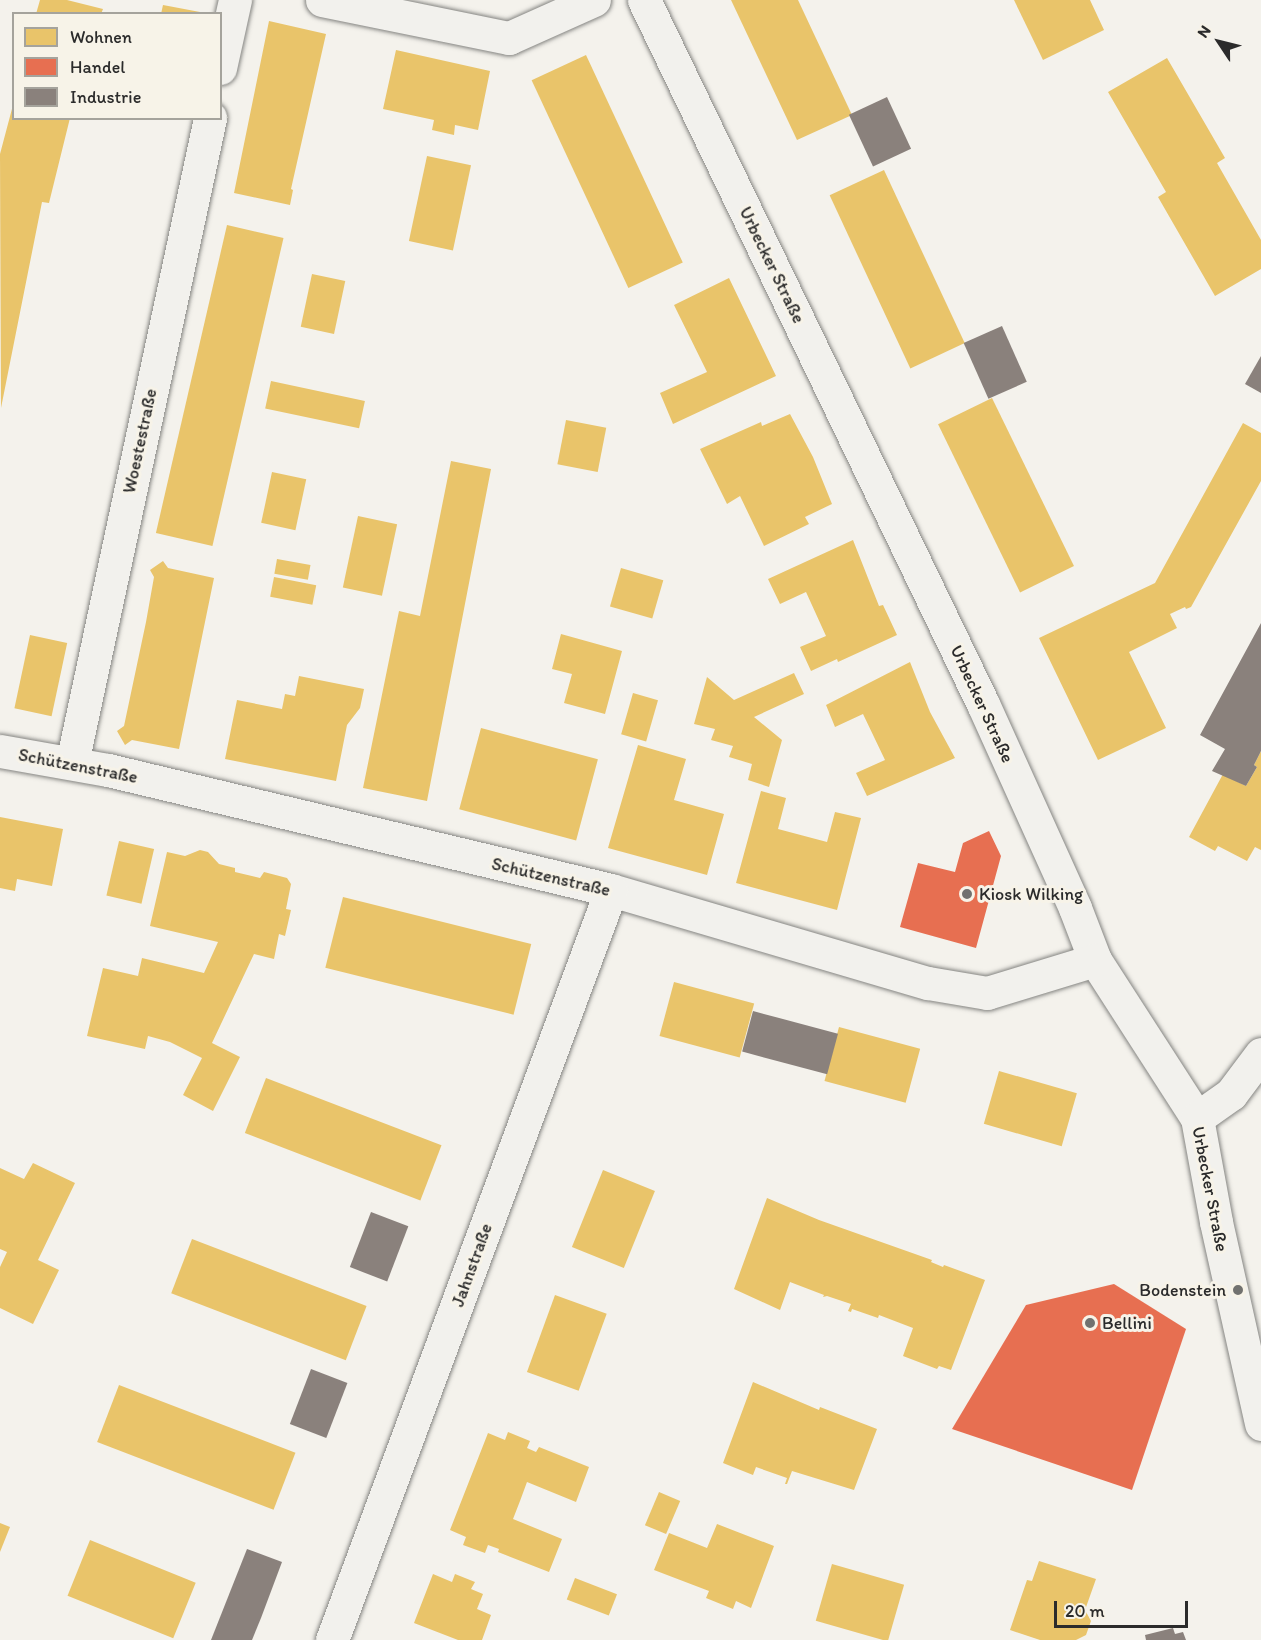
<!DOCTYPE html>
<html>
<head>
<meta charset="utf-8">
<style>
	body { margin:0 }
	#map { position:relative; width:1261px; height:1640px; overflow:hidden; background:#f4f2ec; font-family:Itim,sans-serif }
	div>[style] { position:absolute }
	.homes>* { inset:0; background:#e9c46a; transform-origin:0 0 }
	.shops>* { inset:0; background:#e76f51 }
	.industry>* { inset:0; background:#8a817c; transform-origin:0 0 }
	.roads { filter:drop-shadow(0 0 2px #858582) drop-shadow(0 0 2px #858582) }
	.minor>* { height:33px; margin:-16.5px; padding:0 16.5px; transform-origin:16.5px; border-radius:16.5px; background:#f2f1ed }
	.dots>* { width:16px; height:16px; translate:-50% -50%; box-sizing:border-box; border:3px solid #f7f3e8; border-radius:50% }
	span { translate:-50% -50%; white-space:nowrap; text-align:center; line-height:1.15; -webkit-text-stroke:6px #f7f3e8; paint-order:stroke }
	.street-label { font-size:18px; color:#2b2b2b }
	.poi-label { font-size:18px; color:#2b2b2b }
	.left { translate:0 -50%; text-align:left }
	.right { translate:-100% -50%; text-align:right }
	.legend { position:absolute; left:12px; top:12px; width:210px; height:108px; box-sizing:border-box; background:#f7f3e8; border:2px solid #a5a39c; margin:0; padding:8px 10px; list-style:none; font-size:18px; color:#2b2b2b }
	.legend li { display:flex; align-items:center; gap:12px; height:30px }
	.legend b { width:30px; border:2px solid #a5a39c }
	.north { position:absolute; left:1189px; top:12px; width:60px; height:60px; -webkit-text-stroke:4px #f7f3e8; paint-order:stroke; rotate:305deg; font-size:16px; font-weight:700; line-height:24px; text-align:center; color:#2b2b2b }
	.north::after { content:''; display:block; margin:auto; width:21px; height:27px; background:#2b2b2b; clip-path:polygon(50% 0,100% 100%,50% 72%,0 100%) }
	.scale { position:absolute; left:1054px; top:1601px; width:134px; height:27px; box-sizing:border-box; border:3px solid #2b2b2b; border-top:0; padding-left:8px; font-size:18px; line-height:21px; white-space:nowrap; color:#2b2b2b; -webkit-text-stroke:4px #f7f3e8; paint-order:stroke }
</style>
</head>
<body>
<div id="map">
	<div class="homes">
		<div style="clip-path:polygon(40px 0,67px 0,103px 9px,101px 14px,36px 14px)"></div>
		<div style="clip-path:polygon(731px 0,798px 0,852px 115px,797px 140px)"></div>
		<div style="clip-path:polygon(1014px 0,1090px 0,1104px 30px,1043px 60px)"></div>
		<div style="clip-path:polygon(163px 5px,200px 12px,199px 14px,161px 14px)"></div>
		<div style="clip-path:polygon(269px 21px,326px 34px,291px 189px,293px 190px,290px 205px,234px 193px)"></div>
		<div style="clip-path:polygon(396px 50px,490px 71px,478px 130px,455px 125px,454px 135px,432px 130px,434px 120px,383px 109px)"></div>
		<div style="left:586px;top:55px;width:229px;height:60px;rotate:65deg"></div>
		<div style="clip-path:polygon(1167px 58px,1225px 158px,1217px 163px,1261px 240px,1261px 269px,1215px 296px,1158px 197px,1166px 192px,1108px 92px)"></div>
		<div style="clip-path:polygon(13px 105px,14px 118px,70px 118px,49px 203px,42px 202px,1px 408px,0 154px)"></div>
		<div style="left:427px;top:156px;width:45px;height:87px;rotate:12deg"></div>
		<div style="left:884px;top:170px;width:191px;height:60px;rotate:65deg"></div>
		<div style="left:227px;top:225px;width:58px;height:316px;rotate:13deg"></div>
		<div style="left:312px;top:274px;width:34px;height:54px;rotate:12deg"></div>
		<div style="clip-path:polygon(729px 278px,776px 376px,673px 424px,660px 393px,707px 372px,674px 305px)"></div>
		<div style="left:271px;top:381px;width:96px;height:28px;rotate:12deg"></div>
		<div style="left:992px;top:398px;width:187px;height:60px;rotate:64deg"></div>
		<div style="clip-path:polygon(790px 414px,813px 457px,832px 504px,805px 517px,809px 524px,764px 546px,740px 496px,727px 504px,700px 449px,761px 422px,762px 426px)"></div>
		<div style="left:566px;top:420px;width:41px;height:45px;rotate:11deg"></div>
		<div style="clip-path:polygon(1243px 423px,1261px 433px,1261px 481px,1191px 607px,1186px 609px,1185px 607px,1170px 614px,1177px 628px,1129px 652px,1166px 728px,1098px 760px,1039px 638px,1155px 583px)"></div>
		<div style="clip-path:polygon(451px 461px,491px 469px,427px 801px,363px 788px,399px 611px,420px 616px)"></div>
		<div style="left:272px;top:472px;width:35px;height:52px;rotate:12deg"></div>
		<div style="left:358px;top:516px;width:40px;height:73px;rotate:12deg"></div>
		<div style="clip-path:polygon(853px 540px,879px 606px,883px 605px,897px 635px,838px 662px,837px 659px,811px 671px,800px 647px,826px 636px,806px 592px,780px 604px,768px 579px)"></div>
		<div style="left:277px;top:559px;width:34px;height:15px;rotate:10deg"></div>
		<div style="clip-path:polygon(163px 561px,168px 568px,214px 578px,179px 749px,132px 740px,125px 745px,117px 731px,124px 726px,146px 622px,154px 577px,150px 570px)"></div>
		<div style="left:621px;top:568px;width:44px;height:40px;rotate:16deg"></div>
		<div style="left:274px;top:577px;width:43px;height:20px;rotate:11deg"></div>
		<div style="clip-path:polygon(561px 634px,622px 651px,605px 714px,564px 703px,572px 674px,552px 669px)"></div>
		<div style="left:30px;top:635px;width:38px;height:75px;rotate:12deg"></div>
		<div style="clip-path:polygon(910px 662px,930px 712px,955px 758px,867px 796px,856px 773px,885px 760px,863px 714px,835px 727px,826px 705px)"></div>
		<div style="clip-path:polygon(794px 673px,804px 694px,754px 717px,782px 740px,769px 787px,748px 780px,752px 764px,729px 757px,733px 746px,711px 740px,715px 729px,694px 724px,707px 677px,734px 700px)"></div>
		<div style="clip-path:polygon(299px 676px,364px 689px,360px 708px,347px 725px,336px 781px,225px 759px,237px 700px,282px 709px,285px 694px,295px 696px)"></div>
		<div style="left:633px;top:693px;width:26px;height:43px;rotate:16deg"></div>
		<div style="left:481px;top:728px;width:121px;height:84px;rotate:15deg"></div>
		<div style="clip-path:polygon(638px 745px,686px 759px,674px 800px,724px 814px,707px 875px,608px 848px)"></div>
		<div style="clip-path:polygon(1261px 751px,1261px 850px,1255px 847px,1247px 861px,1218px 846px,1215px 851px,1189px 837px,1223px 774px,1246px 786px,1257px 767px,1254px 765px)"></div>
		<div style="clip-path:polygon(761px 791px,786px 798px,778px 829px,827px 842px,835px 812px,861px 818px,837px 910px,736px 883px)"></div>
		<div style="clip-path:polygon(0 817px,63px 829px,52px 886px,17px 879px,15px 891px,0 888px)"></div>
		<div style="left:119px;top:841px;width:36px;height:56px;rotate:13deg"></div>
		<div style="clip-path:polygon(200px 850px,208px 852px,219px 864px,235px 868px,235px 872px,260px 878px,264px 872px,287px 878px,291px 884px,286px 909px,291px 910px,285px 936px,279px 934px,274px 959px,254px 954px,212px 1043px,240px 1057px,213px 1111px,183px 1095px,202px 1058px,170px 1042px,148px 1036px,145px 1049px,87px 1036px,103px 968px,138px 976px,142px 958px,204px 973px,218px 942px,150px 926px,167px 852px,185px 856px)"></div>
		<div style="left:343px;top:897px;width:194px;height:73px;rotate:14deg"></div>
		<div style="left:674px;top:982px;width:83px;height:56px;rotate:15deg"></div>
		<div style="left:839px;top:1027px;width:84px;height:56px;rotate:15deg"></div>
		<div style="left:999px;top:1071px;width:81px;height:55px;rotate:16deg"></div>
		<div style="left:266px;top:1078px;width:188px;height:59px;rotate:21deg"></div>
		<div style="clip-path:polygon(33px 1163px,75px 1183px,38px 1260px,59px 1270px,33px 1324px,0 1308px,0 1267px,7px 1252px,0 1249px,0 1168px,24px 1179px)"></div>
		<div style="left:603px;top:1170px;width:56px;height:83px;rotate:22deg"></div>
		<div style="clip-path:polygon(767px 1198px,819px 1220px,932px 1260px,931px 1262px,943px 1267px,944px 1265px,985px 1280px,951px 1370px,939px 1366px,937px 1369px,903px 1356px,913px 1328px,879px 1315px,878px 1318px,852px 1309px,851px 1312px,848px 1311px,851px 1304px,827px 1296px,823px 1297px,824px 1295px,790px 1282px,780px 1310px,734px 1289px)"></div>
		<div style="left:192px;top:1239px;width:187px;height:58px;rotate:21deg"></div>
		<div style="left:555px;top:1295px;width:55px;height:82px;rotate:20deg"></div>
		<div style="clip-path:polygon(753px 1382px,819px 1410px,820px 1407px,877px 1429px,854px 1490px,792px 1471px,787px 1484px,785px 1484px,787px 1478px,756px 1467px,753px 1475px,723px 1463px)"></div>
		<div style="left:119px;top:1385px;width:189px;height:61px;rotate:21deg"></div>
		<div style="clip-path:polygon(508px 1432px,530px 1441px,527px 1448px,536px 1452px,539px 1447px,589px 1467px,576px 1502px,527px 1482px,520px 1501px,513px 1519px,562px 1539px,549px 1572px,498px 1552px,499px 1549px,488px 1545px,485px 1553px,463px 1545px,466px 1537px,450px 1530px,488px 1433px,505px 1440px)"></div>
		<div style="left:659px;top:1492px;width:23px;height:36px;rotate:23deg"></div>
		<div style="clip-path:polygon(0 1523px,10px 1527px,0 1552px)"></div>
		<div style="clip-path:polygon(717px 1524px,774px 1546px,751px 1608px,736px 1601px,733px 1609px,706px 1598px,709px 1591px,654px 1570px,669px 1533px,707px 1548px)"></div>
		<div style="left:90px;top:1540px;width:114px;height:60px;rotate:22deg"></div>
		<div style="clip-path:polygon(1039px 1561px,1096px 1579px,1085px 1610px,1091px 1621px,1086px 1635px,1076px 1640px,1040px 1640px,1010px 1630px,1027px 1580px,1032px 1581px)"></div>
		<div style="left:832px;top:1564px;width:75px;height:59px;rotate:16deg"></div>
		<div style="clip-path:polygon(433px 1574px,452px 1582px,455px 1574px,475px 1582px,471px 1589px,483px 1594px,477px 1609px,491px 1615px,482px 1640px,458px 1640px,414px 1623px)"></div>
		<div style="left:575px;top:1578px;width:45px;height:23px;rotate:21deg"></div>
	</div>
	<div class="shops">
		<div style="clip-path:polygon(989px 831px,1001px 856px,976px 948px,900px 927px,918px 863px,955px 872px,963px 843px)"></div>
		<div style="clip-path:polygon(1114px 1284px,1186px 1329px,1132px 1490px,952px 1429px,1026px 1305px)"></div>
	</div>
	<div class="industry">
		<div style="left:887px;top:97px;width:57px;height:42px;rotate:65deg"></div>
		<div style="left:1002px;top:326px;width:61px;height:42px;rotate:66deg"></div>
		<div style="clip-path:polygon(1261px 356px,1261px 393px,1245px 384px)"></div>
		<div style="clip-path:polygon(1261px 623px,1261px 751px,1254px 765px,1257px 767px,1246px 786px,1212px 771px,1225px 749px,1200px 735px)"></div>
		<div style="left:753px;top:1011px;width:88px;height:42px;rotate:15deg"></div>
		<div style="left:371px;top:1212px;width:40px;height:59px;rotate:21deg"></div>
		<div style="left:311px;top:1369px;width:39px;height:59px;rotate:21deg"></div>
		<div style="clip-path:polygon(247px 1549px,282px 1562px,261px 1618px,252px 1640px,211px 1640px)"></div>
		<div style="clip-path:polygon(1173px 1628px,1175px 1634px,1183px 1632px,1186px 1640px,1146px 1640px,1145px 1635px)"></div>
	</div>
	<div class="roads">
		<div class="minor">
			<div style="left:322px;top:0;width:191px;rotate:11.5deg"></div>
			<div style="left:509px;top:38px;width:93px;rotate:-24.1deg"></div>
			<div style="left:644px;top:0;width:781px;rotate:64.29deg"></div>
			<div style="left:983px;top:704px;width:224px;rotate:65.7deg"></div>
			<div style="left:1075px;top:908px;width:56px;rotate:69deg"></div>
			<div style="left:1095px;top:960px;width:188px;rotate:57.2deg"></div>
			<div style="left:1197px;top:1118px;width:106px;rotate:79.6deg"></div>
			<div style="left:1216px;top:1222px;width:207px;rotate:77.4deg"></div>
			<div style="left:220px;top:68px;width:70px;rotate:-77.6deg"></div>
			<div style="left:0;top:751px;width:110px;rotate:10deg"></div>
			<div style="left:108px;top:770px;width:517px;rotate:13.42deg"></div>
			<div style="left:611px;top:890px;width:330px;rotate:16.4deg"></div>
			<div style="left:928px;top:983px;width:60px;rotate:9.6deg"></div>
			<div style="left:987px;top:993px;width:113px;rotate:-17deg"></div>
			<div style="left:72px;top:763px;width:660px;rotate:-77.92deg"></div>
			<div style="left:1197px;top:1118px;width:42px;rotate:-35.2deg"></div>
			<div style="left:1231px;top:1094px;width:50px;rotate:-53.1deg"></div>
			<div style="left:332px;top:1640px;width:800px;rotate:-69.59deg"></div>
		</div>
	</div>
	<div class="dots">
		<div style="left:967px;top:894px;background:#71716f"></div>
		<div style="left:1238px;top:1290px;background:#71716f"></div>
		<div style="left:1090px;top:1323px;background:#71716f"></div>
	</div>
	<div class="street-label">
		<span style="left:772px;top:265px;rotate:64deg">Urbecker Straße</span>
		<span style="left:140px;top:441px;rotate:-78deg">Woestestraße</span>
		<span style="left:982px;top:704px;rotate:65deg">Urbecker Straße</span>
		<span style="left:78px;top:766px;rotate:11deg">Schützenstraße</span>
		<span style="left:551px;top:877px;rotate:13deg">Schützenstraße</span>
		<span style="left:1210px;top:1189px;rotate:79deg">Urbecker Straße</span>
		<span style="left:472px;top:1265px;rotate:-70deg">Jahnstraße</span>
	</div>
	<div class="poi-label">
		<span class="left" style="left:979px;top:894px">Kiosk Wilking</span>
		<span class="right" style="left:1226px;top:1290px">Bodenstein</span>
		<span class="left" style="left:1102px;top:1323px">Bellini</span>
	</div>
	<ul class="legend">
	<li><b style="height:16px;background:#e9c46a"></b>Wohnen</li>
	<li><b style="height:16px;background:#e76f51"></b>Handel</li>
	<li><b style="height:16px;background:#8a817c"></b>Industrie</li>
	</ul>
	<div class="north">N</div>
	<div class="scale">20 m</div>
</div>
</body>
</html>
